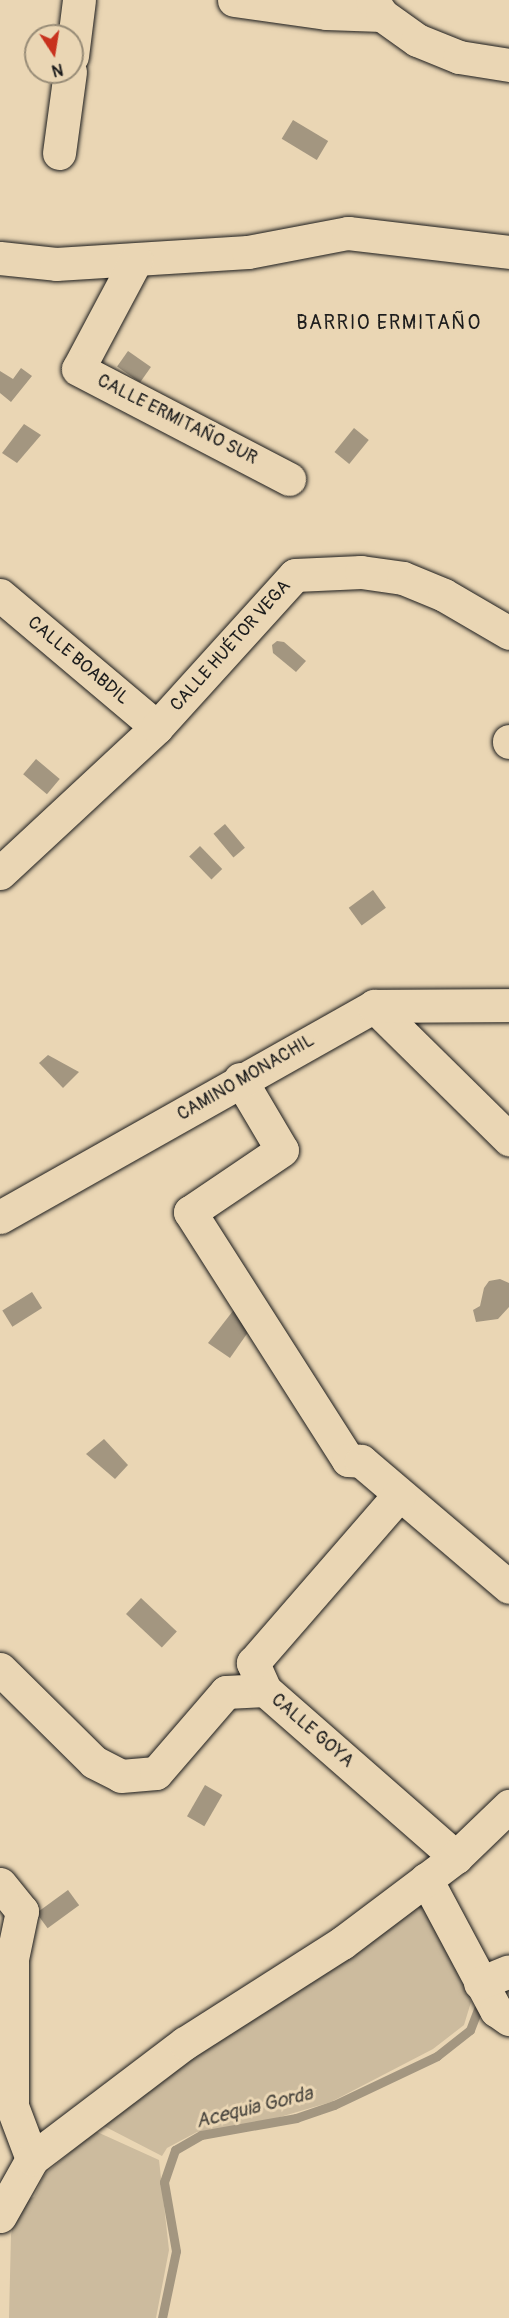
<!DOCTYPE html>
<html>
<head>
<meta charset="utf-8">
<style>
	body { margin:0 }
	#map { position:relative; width:509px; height:2318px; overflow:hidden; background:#ead6b4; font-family:Pangolin,sans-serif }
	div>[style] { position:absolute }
	.green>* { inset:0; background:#ccbb9e }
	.water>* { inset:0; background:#a39680; transform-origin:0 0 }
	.stream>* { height:9px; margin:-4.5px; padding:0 4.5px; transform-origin:4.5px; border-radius:4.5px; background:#a39680 }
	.roads { filter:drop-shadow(0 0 2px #1c1c1c) drop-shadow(0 0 2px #1c1c1c) }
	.street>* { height:33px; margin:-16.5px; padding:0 16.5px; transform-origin:16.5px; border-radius:16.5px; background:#ead6b4 }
	.secondary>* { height:33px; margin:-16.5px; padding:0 16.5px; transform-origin:16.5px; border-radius:16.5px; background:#ead6b4 }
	span { translate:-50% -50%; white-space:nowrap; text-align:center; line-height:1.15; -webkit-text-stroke:6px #ead6b4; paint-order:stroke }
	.street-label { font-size:18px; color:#1c1c1c }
	.neighbourhood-label { font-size:20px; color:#1c1c1c; letter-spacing:1.5px }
	.water-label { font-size:20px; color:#4b473f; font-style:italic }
	.north { position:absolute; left:24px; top:24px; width:60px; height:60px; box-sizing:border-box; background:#ead6b4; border:2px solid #988c77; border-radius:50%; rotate:168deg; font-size:16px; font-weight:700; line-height:24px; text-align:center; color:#1c1c1c }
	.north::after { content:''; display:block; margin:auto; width:21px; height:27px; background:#c8321e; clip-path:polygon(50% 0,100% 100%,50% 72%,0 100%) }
</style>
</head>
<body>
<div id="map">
	<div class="green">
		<div style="clip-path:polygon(427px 1900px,471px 2002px,464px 2025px,433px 2049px,331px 2102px,263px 2122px,197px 2132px,167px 2148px,162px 2156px,98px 2123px)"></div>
		<div style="clip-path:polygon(95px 2131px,159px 2160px,169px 2250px,156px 2318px,9px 2318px,11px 2235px,18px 2202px,34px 2197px,44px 2175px)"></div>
	</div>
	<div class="water">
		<div style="left:293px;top:120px;width:41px;height:22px;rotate:31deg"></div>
		<div style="left:128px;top:351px;width:28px;height:19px;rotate:35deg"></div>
		<div style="clip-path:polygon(21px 368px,32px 376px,11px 402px,0 393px,0 371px,13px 379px)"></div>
		<div style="clip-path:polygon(24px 424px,41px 435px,17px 463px,2px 453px)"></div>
		<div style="left:354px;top:428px;width:19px;height:31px;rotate:39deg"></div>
		<div style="clip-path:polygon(277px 641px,284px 642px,306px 661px,296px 672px,273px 653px,272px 645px)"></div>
		<div style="left:36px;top:759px;width:31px;height:20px;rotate:40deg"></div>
		<div style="left:225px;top:824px;width:31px;height:15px;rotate:50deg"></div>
		<div style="left:200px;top:846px;width:32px;height:15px;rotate:46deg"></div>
		<div style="left:373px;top:890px;width:22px;height:30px;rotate:54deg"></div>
		<div style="clip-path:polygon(48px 1055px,79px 1072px,63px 1088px,39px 1063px)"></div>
		<div style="clip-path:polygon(500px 1279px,509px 1283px,509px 1307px,498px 1319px,476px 1322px,473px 1310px,480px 1306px,484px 1288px,489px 1281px)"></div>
		<div style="left:32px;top:1292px;width:19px;height:35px;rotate:58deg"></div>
		<div style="clip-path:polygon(236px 1307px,251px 1328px,230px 1358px,208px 1343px)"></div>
		<div style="clip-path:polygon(104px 1439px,128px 1465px,115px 1479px,86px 1454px)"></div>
		<div style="left:141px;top:1598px;width:49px;height:22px;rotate:43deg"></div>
		<div style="left:205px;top:1785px;width:20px;height:36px;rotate:30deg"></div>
		<div style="left:68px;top:1890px;width:19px;height:39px;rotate:54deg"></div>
	</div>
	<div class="stream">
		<div style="left:162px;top:2318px;width:68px;rotate:-78.2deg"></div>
		<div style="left:176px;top:2251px;width:70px;rotate:-99.9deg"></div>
		<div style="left:164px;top:2182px;width:34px;rotate:-71deg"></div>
		<div style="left:175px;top:2150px;width:30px;rotate:-30deg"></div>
		<div style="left:201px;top:2135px;width:97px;rotate:-10.1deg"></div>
		<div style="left:296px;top:2118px;width:40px;rotate:-18.9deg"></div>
		<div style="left:334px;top:2105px;width:114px;rotate:-25.4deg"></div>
		<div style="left:437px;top:2056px;width:42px;rotate:-38.2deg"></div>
		<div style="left:470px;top:2030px;width:25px;rotate:-69deg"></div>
	</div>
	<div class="roads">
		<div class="street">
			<div style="left:234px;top:0;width:93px;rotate:8deg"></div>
			<div style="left:326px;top:13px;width:56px;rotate:2deg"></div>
			<div style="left:72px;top:56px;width:56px;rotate:-82.9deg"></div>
			<div style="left:59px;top:153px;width:82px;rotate:-82.3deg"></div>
			<div style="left:0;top:258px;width:56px;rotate:6.1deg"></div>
			<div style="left:56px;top:264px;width:192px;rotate:-3.6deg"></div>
			<div style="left:248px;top:252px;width:102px;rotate:-10.8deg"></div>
			<div style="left:348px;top:233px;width:162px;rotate:6.7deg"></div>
			<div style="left:136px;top:260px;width:123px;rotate:118deg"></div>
			<div style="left:78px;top:369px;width:238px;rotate:27.5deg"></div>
			<div style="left:0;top:595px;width:205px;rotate:40.1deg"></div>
			<div style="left:509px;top:742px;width:1px;rotate:-90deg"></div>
			<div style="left:0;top:873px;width:214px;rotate:-42.9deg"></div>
			<div style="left:157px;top:727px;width:205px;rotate:-47.8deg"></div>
			<div style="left:295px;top:575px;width:66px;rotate:-2.6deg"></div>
			<div style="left:361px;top:572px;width:42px;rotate:8.1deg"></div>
			<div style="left:403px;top:578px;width:44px;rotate:22.5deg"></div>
			<div style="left:444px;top:595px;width:75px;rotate:30.3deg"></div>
			<div style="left:374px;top:1006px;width:190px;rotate:44.6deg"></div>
			<div style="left:240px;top:1079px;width:82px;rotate:59.4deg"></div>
			<div style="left:282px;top:1150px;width:111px;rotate:146deg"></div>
			<div style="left:190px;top:1212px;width:294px;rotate:57.5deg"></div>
			<div style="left:348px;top:1460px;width:13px;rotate:4deg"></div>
			<div style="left:361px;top:1461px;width:194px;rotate:40.4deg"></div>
			<div style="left:0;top:1217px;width:429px;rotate:-29.4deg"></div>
			<div style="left:374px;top:1006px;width:135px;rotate:-0.4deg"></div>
			<div style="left:0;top:1669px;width:132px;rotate:44.7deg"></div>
			<div style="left:94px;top:1762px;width:30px;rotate:27deg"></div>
			<div style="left:121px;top:1776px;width:35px;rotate:-5deg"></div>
			<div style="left:156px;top:1773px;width:107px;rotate:-49.2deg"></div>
			<div style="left:226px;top:1692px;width:39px;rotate:-3deg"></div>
			<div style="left:265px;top:1690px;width:254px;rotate:41.2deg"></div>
			<div style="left:265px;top:1690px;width:30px;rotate:-114deg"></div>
			<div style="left:253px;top:1663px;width:223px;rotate:-49deg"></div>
			<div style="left:426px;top:1879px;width:149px;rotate:61.9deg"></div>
			<div style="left:496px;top:2010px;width:16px;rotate:35deg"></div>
			<div style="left:0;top:1884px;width:35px;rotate:51deg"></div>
			<div style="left:22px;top:1911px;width:49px;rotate:101.8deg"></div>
			<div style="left:12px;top:1959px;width:147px;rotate:90deg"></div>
			<div style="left:12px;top:2106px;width:57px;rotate:69.3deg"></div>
			<div style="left:480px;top:1983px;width:31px;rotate:-22deg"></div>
			<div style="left:0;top:2216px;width:65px;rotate:-60.7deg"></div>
			<div style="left:32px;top:2159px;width:192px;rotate:-37.2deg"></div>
			<div style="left:185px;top:2043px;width:186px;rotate:-32.5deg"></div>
			<div style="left:342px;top:1943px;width:143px;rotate:-37deg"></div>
			<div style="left:456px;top:1857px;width:74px;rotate:-43.9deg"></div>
		</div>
		<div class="secondary">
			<div style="left:372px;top:0;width:18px;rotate:56deg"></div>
			<div style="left:382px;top:15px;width:43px;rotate:35.5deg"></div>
			<div style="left:417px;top:40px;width:45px;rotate:22deg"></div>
			<div style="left:459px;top:57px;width:51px;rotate:9.1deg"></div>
		</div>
	</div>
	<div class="street-label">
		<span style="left:177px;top:420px;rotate:27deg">CALLE ERMITAÑO SUR</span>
		<span style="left:231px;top:646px;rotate:-48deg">CALLE HUÉTOR VEGA</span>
		<span style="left:78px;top:661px;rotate:40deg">CALLE BOABDIL</span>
		<span style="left:246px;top:1078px;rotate:-30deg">CAMINO MONACHIL</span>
		<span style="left:312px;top:1731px;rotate:41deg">CALLE GOYA</span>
	</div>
	<div class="neighbourhood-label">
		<span style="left:389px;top:322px">BARRIO ERMITAÑO</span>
	</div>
	<div class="water-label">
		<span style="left:254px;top:2107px;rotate:-14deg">Acequia Gorda</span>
	</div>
	<div class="north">N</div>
</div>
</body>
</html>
